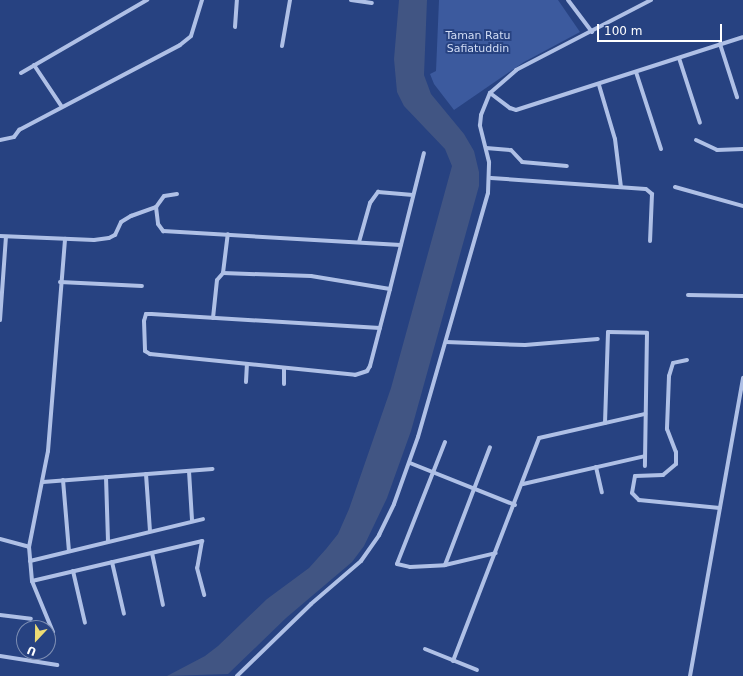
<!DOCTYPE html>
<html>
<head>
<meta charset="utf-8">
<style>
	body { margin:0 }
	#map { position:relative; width:743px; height:676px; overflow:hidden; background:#274281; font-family:"DejaVu Sans",sans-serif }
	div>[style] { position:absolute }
	.green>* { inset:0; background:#3c5a9e }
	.water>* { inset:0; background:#415583 }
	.minor>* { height:4px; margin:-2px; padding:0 2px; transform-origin:2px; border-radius:2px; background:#afc0e6 }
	span { translate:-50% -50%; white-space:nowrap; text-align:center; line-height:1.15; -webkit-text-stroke:4px #274281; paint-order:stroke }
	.park-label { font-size:11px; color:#d2ddf5 }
	.north { position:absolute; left:16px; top:620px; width:40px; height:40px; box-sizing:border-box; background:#274281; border:1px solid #7d8eb3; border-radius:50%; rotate:202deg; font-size:11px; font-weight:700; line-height:16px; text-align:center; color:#fff }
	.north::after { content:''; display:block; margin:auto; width:14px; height:18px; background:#eedc74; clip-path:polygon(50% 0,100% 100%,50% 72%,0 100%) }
	.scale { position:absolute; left:597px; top:24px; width:125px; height:18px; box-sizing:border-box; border:2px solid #fff; border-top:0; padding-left:5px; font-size:12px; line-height:14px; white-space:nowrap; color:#fff; -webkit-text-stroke:3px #274281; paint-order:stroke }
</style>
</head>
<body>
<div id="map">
	<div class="green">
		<div style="clip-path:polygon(439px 0,558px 0,580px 32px,524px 62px,454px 110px,434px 84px,430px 74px,436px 71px)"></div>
	</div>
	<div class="water">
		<div style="clip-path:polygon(399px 0,427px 0,424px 75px,431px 94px,464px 134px,474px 151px,479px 172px,479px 186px,411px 431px,387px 498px,364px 546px,352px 562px,286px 618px,228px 674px,167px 676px,205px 656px,218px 646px,267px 599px,309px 568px,326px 549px,338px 534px,349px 509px,391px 388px,452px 166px,445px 149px,404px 106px,397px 92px,394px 59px)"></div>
	</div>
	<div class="minor">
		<div style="left:351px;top:0;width:21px;rotate:8deg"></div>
		<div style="left:568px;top:0;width:40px;rotate:53deg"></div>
		<div style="left:235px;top:27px;width:27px;rotate:-86deg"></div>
		<div style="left:720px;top:44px;width:56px;rotate:72.2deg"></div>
		<div style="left:282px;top:46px;width:47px;rotate:-80.1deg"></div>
		<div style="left:679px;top:58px;width:68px;rotate:72.1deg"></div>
		<div style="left:34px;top:65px;width:50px;rotate:56.3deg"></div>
		<div style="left:636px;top:72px;width:81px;rotate:72deg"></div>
		<div style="left:21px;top:73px;width:146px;rotate:-30.1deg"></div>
		<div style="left:599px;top:85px;width:56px;rotate:73.5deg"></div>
		<div style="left:615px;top:139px;width:48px;rotate:82.9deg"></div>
		<div style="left:490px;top:93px;width:25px;rotate:37deg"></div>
		<div style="left:510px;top:108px;width:6px;rotate:18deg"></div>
		<div style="left:516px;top:110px;width:238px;rotate:-17.8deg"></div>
		<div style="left:0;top:140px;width:14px;rotate:-12deg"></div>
		<div style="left:14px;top:137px;width:9px;rotate:-54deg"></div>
		<div style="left:19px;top:130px;width:182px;rotate:-27.8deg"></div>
		<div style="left:180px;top:45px;width:14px;rotate:-39deg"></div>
		<div style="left:191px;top:36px;width:38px;rotate:-73deg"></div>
		<div style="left:696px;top:140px;width:23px;rotate:25deg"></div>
		<div style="left:717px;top:150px;width:26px;rotate:-2deg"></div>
		<div style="left:486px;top:148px;width:25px;rotate:5deg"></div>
		<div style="left:511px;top:150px;width:16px;rotate:47deg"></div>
		<div style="left:522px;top:162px;width:45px;rotate:5.1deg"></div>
		<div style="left:491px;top:178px;width:155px;rotate:4.1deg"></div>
		<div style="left:646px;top:189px;width:8px;rotate:40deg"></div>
		<div style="left:652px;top:194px;width:47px;rotate:92.4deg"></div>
		<div style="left:675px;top:187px;width:71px;rotate:15.6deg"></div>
		<div style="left:177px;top:194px;width:13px;rotate:171deg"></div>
		<div style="left:164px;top:196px;width:14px;rotate:126deg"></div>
		<div style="left:156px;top:207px;width:17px;rotate:83deg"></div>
		<div style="left:158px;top:224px;width:9px;rotate:54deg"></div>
		<div style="left:163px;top:231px;width:238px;rotate:3.4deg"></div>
		<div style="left:0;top:236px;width:94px;rotate:2.4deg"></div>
		<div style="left:94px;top:240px;width:15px;rotate:-8deg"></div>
		<div style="left:109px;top:238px;width:7px;rotate:-27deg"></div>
		<div style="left:115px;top:235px;width:14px;rotate:-65deg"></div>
		<div style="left:121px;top:222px;width:12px;rotate:-31deg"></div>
		<div style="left:131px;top:216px;width:27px;rotate:-20deg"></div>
		<div style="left:359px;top:242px;width:41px;rotate:-74.2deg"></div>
		<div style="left:370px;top:203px;width:14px;rotate:-54deg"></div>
		<div style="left:378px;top:192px;width:35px;rotate:5deg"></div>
		<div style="left:223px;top:273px;width:39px;rotate:-83deg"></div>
		<div style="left:60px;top:282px;width:82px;rotate:2.8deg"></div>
		<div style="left:688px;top:295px;width:55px;rotate:1deg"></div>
		<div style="left:213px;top:318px;width:38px;rotate:-84deg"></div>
		<div style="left:217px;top:280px;width:9px;rotate:-49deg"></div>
		<div style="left:223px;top:273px;width:88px;rotate:2deg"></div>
		<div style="left:311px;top:276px;width:80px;rotate:9.3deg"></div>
		<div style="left:0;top:320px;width:83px;rotate:-85.9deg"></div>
		<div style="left:380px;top:328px;width:229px;rotate:-176.5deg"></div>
		<div style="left:151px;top:314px;width:5px;rotate:180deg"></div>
		<div style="left:146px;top:314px;width:7px;rotate:106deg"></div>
		<div style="left:144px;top:321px;width:30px;rotate:88deg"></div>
		<div style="left:145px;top:351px;width:6px;rotate:31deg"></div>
		<div style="left:150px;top:354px;width:206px;rotate:5.8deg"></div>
		<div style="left:355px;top:375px;width:13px;rotate:-18deg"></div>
		<div style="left:367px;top:371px;width:6px;rotate:-59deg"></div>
		<div style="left:370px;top:366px;width:80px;rotate:-75.4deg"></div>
		<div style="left:390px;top:289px;width:140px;rotate:-76deg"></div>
		<div style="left:446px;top:342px;width:79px;rotate:2.2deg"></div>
		<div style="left:525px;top:345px;width:73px;rotate:-4.7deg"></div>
		<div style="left:687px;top:360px;width:14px;rotate:168deg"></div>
		<div style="left:673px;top:363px;width:14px;rotate:107deg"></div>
		<div style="left:669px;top:376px;width:53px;rotate:92.2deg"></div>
		<div style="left:667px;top:429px;width:25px;rotate:69deg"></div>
		<div style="left:676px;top:452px;width:12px;rotate:90deg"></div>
		<div style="left:676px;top:464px;width:17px;rotate:140deg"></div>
		<div style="left:663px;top:475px;width:28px;rotate:178deg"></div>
		<div style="left:635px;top:476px;width:17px;rotate:100deg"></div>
		<div style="left:632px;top:493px;width:10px;rotate:45deg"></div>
		<div style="left:639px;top:500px;width:81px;rotate:5.6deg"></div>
		<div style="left:246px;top:382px;width:18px;rotate:-87deg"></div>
		<div style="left:284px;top:384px;width:16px;rotate:-90deg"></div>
		<div style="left:605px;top:423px;width:91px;rotate:-88.1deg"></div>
		<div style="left:608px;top:332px;width:39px;rotate:1deg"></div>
		<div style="left:647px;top:333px;width:133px;rotate:90.9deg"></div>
		<div style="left:445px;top:442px;width:131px;rotate:111.5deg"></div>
		<div style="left:397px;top:564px;width:13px;rotate:13deg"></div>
		<div style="left:410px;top:567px;width:35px;rotate:-3deg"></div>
		<div style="left:445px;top:565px;width:52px;rotate:-13.2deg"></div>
		<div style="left:410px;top:463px;width:113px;rotate:21.8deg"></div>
		<div style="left:596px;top:467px;width:26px;rotate:77deg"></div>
		<div style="left:189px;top:471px;width:49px;rotate:86.5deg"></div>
		<div style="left:146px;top:474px;width:57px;rotate:86deg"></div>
		<div style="left:106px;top:477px;width:64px;rotate:88.2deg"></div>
		<div style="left:63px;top:480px;width:71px;rotate:85.2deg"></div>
		<div style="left:43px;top:482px;width:170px;rotate:-4.4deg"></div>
		<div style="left:523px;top:484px;width:125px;rotate:-12.9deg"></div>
		<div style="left:0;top:539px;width:30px;rotate:15deg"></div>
		<div style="left:152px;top:553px;width:53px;rotate:78.1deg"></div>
		<div style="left:30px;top:561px;width:178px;rotate:-13.6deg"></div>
		<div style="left:112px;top:562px;width:53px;rotate:77deg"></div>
		<div style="left:445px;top:565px;width:126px;rotate:-69.1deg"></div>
		<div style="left:73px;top:571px;width:53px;rotate:77deg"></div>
		<div style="left:32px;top:581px;width:175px;rotate:-13.2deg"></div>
		<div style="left:202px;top:541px;width:27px;rotate:100deg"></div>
		<div style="left:197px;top:568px;width:28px;rotate:75deg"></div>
		<div style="left:0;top:615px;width:31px;rotate:7deg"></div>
		<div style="left:53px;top:632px;width:55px;rotate:-112.4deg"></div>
		<div style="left:32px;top:581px;width:34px;rotate:-95deg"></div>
		<div style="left:29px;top:547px;width:98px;rotate:-78.8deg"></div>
		<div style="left:48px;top:451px;width:213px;rotate:-85.4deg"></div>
		<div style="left:425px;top:649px;width:56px;rotate:22deg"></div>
		<div style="left:0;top:656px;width:58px;rotate:9deg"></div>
		<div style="left:453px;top:661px;width:239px;rotate:-68.9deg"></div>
		<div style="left:539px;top:438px;width:109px;rotate:-12.8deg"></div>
		<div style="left:237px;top:676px;width:103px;rotate:-44.2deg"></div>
		<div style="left:311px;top:604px;width:66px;rotate:-40.7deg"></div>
		<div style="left:361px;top:561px;width:32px;rotate:-55deg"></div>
		<div style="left:379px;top:535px;width:34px;rotate:-64deg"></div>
		<div style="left:394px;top:504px;width:71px;rotate:-70.3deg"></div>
		<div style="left:418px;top:437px;width:254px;rotate:-74deg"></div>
		<div style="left:488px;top:193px;width:31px;rotate:-88deg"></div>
		<div style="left:489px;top:162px;width:38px;rotate:-104deg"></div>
		<div style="left:480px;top:125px;width:10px;rotate:-84deg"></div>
		<div style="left:481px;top:115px;width:24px;rotate:-68deg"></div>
		<div style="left:490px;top:93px;width:35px;rotate:-41deg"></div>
		<div style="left:516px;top:70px;width:152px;rotate:-27.4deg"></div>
		<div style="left:690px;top:676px;width:303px;rotate:-79.9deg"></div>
	</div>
	<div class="park-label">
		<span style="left:478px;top:43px">Taman Ratu<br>Safiatuddin</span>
	</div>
	<div class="north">U</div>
	<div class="scale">100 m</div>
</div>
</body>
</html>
